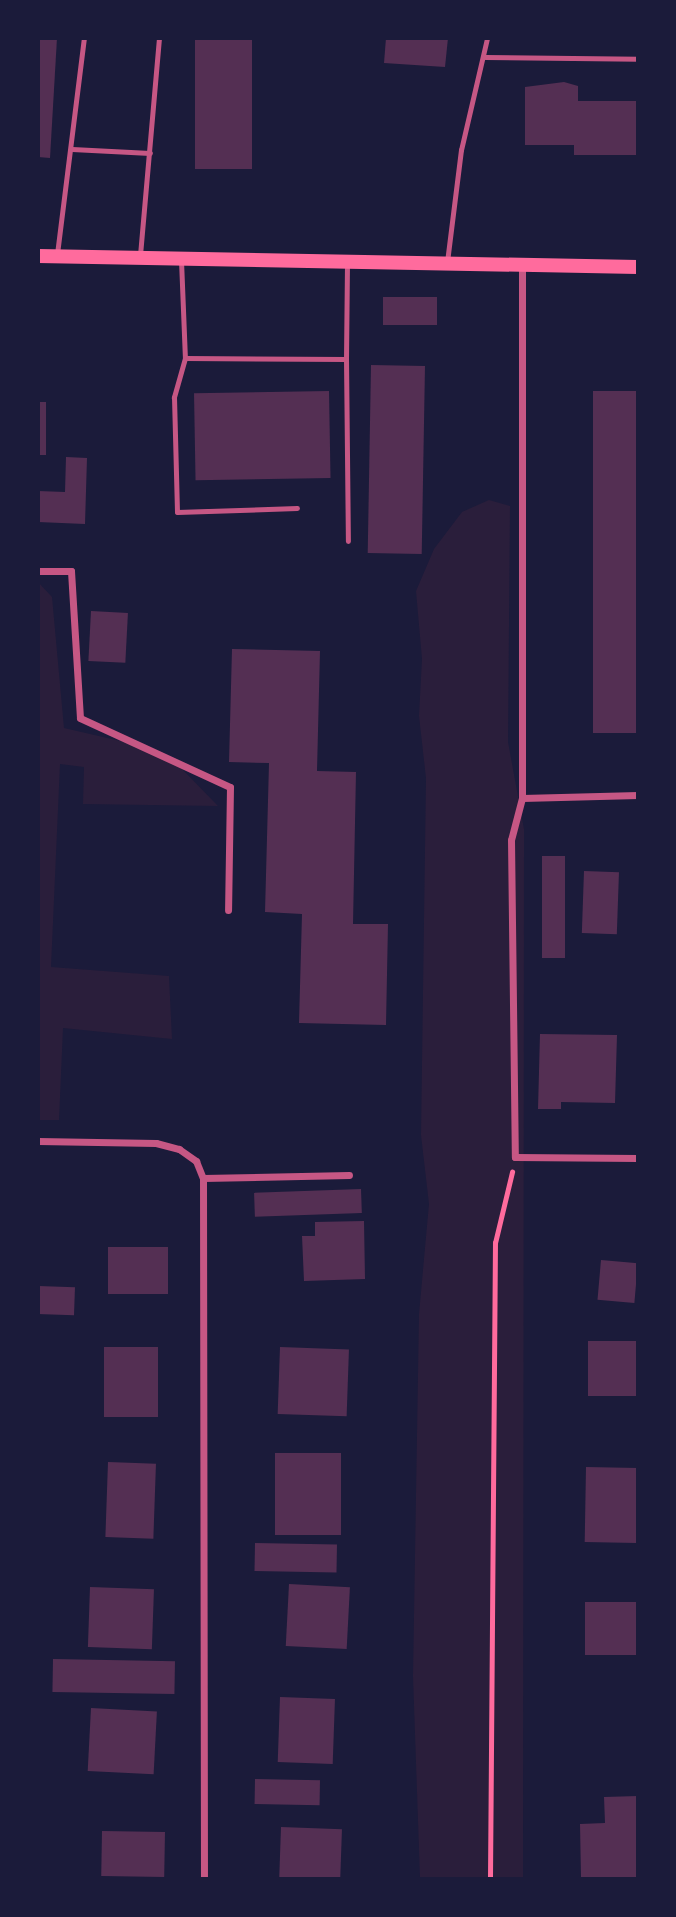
<!DOCTYPE html>
<html>
<head>
<meta charset="utf-8">
<style>
	body { margin:0 }
	#map { position:relative; width:676px; height:1917px; overflow:hidden; background:#1b1b3a; font-family:"Noto Serif",serif }
	div>[style] { position:absolute }
	.green>* { inset:0; background:#2a1e3b }
	.building>* { inset:0; background:#542f53; transform-origin:0 0 }
	.path>* { height:4.5px; margin:-2.25px; padding:0 2.25px; transform-origin:2.25px; border-radius:2.25px; background:#ff6b9d }
	.service>* { height:5px; margin:-2.5px; padding:0 2.5px; transform-origin:2.5px; border-radius:2.5px; background:#c65784 }
	.minor>* { height:7px; margin:-3.5px; padding:0 3.5px; transform-origin:3.5px; border-radius:3.5px; background:#c65784 }
	.secondary>* { height:14px; margin:-7px; padding:0 7px; transform-origin:7px; border-radius:7px; background:#ff6b9d }
	span { translate:-50% -50%; white-space:nowrap; text-align:center; line-height:1.15; -webkit-text-stroke:6px #1b1b3a; paint-order:stroke }
	.frame { position:absolute; inset:0; border:40px solid #1b1b3a; pointer-events:none }
</style>
</head>
<body>
<div id="map">
	<div class="green">
		<div style="clip-path:polygon(489px 500px,510px 506px,508px 742px,524px 829px,523px 1878px,420px 1878px,413px 1676px,419px 1314px,429px 1204px,421px 1135px,426px 778px,419px 716px,422px 659px,416px 591px,434px 549px,462px 512px)"></div>
		<div style="clip-path:polygon(38px 582px,52px 597px,64px 728px,142px 746px,182px 769px,218px 806px,83px 804px,84px 767px,60px 764px,51px 967px,169px 976px,172px 1039px,63px 1028px,59px 1120px,38px 1120px)"></div>
	</div>
	<div class="building">
		<div style="clip-path:polygon(38px 38px,57px 38px,50px 158px,38px 157px)"></div>
		<div style="left:195px;top:38px;width:57px;height:131px"></div>
		<div style="clip-path:polygon(386px 38px,448px 38px,445px 67px,384px 63px)"></div>
		<div style="clip-path:polygon(564px 82px,578px 86px,578px 101px,638px 101px,638px 155px,574px 155px,574px 145px,525px 145px,525px 87px)"></div>
		<div style="left:383px;top:297px;width:54px;height:28px"></div>
		<div style="left:371px;top:365px;width:54px;height:188px;rotate:1deg"></div>
		<div style="left:329px;top:391px;width:87px;height:135px;rotate:89deg"></div>
		<div style="left:593px;top:391px;width:45px;height:342px"></div>
		<div style="left:38px;top:402px;width:8px;height:53px"></div>
		<div style="clip-path:polygon(66px 457px,87px 458px,85px 524px,38px 522px,38px 491px,65px 492px)"></div>
		<div style="left:91px;top:611px;width:37px;height:50px;rotate:3deg"></div>
		<div style="clip-path:polygon(232px 649px,320px 651px,317px 771px,356px 772px,353px 924px,388px 924px,386px 1025px,299px 1023px,302px 914px,265px 912px,269px 763px,229px 762px)"></div>
		<div style="left:542px;top:856px;width:23px;height:102px"></div>
		<div style="left:584px;top:871px;width:35px;height:62px;rotate:2deg"></div>
		<div style="clip-path:polygon(540px 1034px,617px 1035px,615px 1103px,561px 1102px,561px 1109px,538px 1109px)"></div>
		<div style="left:361px;top:1189px;width:24px;height:107px;rotate:88deg"></div>
		<div style="clip-path:polygon(364px 1221px,365px 1279px,304px 1281px,302px 1236px,315px 1236px,315px 1222px)"></div>
		<div style="left:108px;top:1247px;width:60px;height:47px"></div>
		<div style="left:601px;top:1260px;width:37px;height:40px;rotate:5deg"></div>
		<div style="left:38px;top:1286px;width:37px;height:28px;rotate:2deg"></div>
		<div style="left:588px;top:1341px;width:50px;height:55px"></div>
		<div style="left:104px;top:1347px;width:54px;height:70px"></div>
		<div style="left:280px;top:1347px;width:69px;height:67px;rotate:2deg"></div>
		<div style="left:275px;top:1453px;width:66px;height:82px"></div>
		<div style="left:108px;top:1462px;width:48px;height:75px;rotate:2deg"></div>
		<div style="left:586px;top:1467px;width:52px;height:75px;rotate:1deg"></div>
		<div style="left:255px;top:1543px;width:82px;height:28px;rotate:1deg"></div>
		<div style="left:289px;top:1584px;width:61px;height:62px;rotate:3deg"></div>
		<div style="left:90px;top:1587px;width:64px;height:60px;rotate:2deg"></div>
		<div style="left:638px;top:1602px;width:53px;height:53px;rotate:90deg"></div>
		<div style="left:53px;top:1659px;width:122px;height:33px;rotate:1deg"></div>
		<div style="left:280px;top:1697px;width:55px;height:65px;rotate:2deg"></div>
		<div style="left:91px;top:1708px;width:66px;height:63px;rotate:3deg"></div>
		<div style="left:255px;top:1779px;width:65px;height:25px;rotate:1deg"></div>
		<div style="clip-path:polygon(638px 1796px,638px 1878px,581px 1878px,580px 1824px,605px 1823px,604px 1797px)"></div>
		<div style="left:281px;top:1827px;width:61px;height:51px;rotate:2deg"></div>
		<div style="left:102px;top:1831px;width:63px;height:45px;rotate:1deg"></div>
	</div>
	<div class="path">
		<div style="left:490px;top:1878px;width:635px;rotate:-89.55deg"></div>
		<div style="left:495px;top:1243px;width:73px;rotate:-76.5deg"></div>
	</div>
	<div class="service">
		<div style="left:485px;top:57px;width:153px;rotate:0.7deg"></div>
		<div style="left:72px;top:149px;width:78px;rotate:2.9deg"></div>
		<div style="left:57px;top:254px;width:218px;rotate:-82.9deg"></div>
		<div style="left:140px;top:255px;width:218px;rotate:-85deg"></div>
		<div style="left:181px;top:260px;width:98px;rotate:87.7deg"></div>
		<div style="left:185px;top:358px;width:161px;rotate:0.4deg"></div>
		<div style="left:346px;top:359px;width:97px;rotate:-89.4deg"></div>
		<div style="left:447px;top:262px;width:113px;rotate:-82.9deg"></div>
		<div style="left:461px;top:150px;width:115px;rotate:-76.9deg"></div>
		<div style="left:185px;top:358px;width:41px;rotate:105.8deg"></div>
		<div style="left:174px;top:397px;width:115px;rotate:88.5deg"></div>
		<div style="left:177px;top:512px;width:120px;rotate:-1.9deg"></div>
		<div style="left:346px;top:359px;width:182px;rotate:89.4deg"></div>
	</div>
	<div class="minor">
		<div style="left:522px;top:266px;width:532px;rotate:90deg"></div>
		<div style="left:522px;top:798px;width:43px;rotate:104.7deg"></div>
		<div style="left:511px;top:840px;width:317px;rotate:89.3deg"></div>
		<div style="left:515px;top:1157px;width:123px;rotate:0.5deg"></div>
		<div style="left:38px;top:571px;width:33px"></div>
		<div style="left:71px;top:571px;width:147px;rotate:86.5deg"></div>
		<div style="left:80px;top:718px;width:165px;rotate:24.7deg"></div>
		<div style="left:230px;top:787px;width:123px;rotate:90.9deg"></div>
		<div style="left:522px;top:798px;width:116px;rotate:-1.5deg"></div>
		<div style="left:38px;top:1141px;width:118px;rotate:1deg"></div>
		<div style="left:156px;top:1143px;width:24px;rotate:15deg"></div>
		<div style="left:179px;top:1149px;width:21px;rotate:35deg"></div>
		<div style="left:196px;top:1161px;width:18px;rotate:68deg"></div>
		<div style="left:203px;top:1178px;width:146px;rotate:-1.2deg"></div>
		<div style="left:203px;top:1178px;width:700px;rotate:89.92deg"></div>
	</div>
	<div class="secondary">
		<div style="left:38px;top:256px;width:600px;rotate:1.05deg"></div>
	</div>
	<div class="frame"></div>
</div>
</body>
</html>
